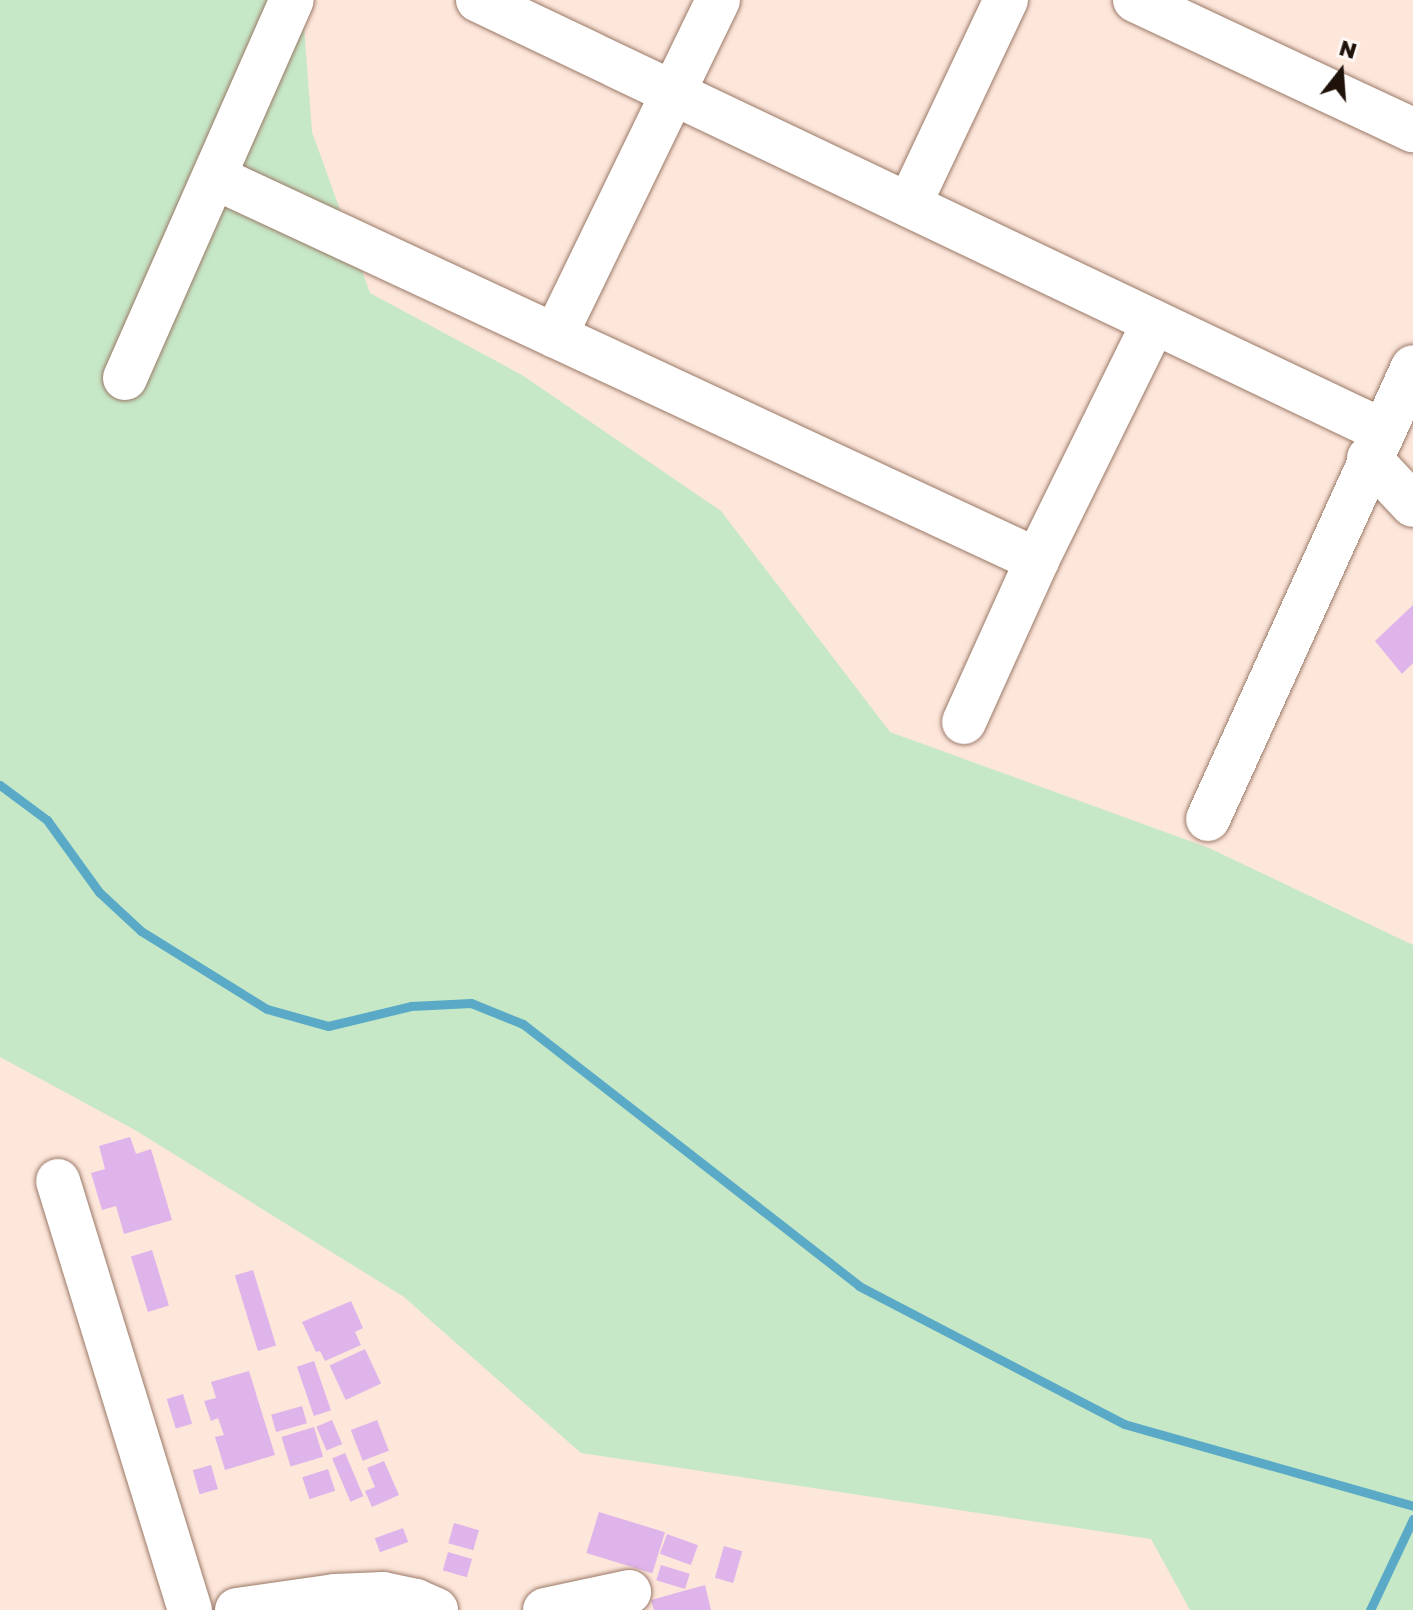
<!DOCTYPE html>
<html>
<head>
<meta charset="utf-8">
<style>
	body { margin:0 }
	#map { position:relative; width:1413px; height:1610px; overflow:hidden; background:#fde6da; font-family:"Golos Text",sans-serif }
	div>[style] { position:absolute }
	.green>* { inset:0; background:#c6e8c7 }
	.stream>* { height:9px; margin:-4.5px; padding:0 4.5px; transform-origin:4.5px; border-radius:4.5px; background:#5aaac7 }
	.building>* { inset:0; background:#dfb4eb; transform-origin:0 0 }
	.roads { filter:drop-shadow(0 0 2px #9a7967) drop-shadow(0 0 2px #9a7967) }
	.minor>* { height:44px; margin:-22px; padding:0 22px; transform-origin:22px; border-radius:22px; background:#fff }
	span { translate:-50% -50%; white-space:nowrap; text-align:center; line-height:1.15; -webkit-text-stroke:7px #fff7f3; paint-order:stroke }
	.north { position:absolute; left:1301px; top:32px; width:80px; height:80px; -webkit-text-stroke:6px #fff7f3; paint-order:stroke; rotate:17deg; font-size:22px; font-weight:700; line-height:32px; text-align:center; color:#1f120b }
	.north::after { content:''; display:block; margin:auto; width:28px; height:36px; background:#1f120b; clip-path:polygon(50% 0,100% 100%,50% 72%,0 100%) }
</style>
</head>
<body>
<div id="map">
	<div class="green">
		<div style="clip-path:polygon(0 0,302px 0,312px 132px,370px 293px,522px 375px,721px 511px,890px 732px,1209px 848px,1413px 945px,1413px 1610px,1190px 1610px,1151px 1539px,581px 1453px,404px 1297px,135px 1130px,0 1057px)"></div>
	</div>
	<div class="stream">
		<div style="left:0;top:785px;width:59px;rotate:36.7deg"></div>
		<div style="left:47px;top:820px;width:89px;rotate:54.2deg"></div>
		<div style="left:99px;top:892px;width:57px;rotate:42.9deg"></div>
		<div style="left:141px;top:931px;width:148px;rotate:31.8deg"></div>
		<div style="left:267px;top:1009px;width:63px;rotate:15.6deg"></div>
		<div style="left:328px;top:1026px;width:85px;rotate:-13.5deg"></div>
		<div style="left:411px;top:1006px;width:60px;rotate:-2.9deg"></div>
		<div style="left:471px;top:1003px;width:56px;rotate:22deg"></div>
		<div style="left:523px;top:1024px;width:426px;rotate:37.9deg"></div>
		<div style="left:859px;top:1286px;width:299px;rotate:27.5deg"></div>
		<div style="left:1124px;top:1424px;width:300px;rotate:15.8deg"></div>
		<div style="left:1370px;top:1610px;width:101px;rotate:-64.7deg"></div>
	</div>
	<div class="building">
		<div style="clip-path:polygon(1413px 605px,1413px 663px,1402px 674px,1375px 641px)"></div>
		<div style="clip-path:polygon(130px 1137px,136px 1154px,151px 1149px,172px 1220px,124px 1234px,116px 1206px,102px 1210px,91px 1173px,105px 1169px,99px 1146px)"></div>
		<div style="left:152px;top:1250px;width:58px;height:22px;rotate:73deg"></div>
		<div style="left:253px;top:1270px;width:79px;height:19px;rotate:73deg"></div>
		<div style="clip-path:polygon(351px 1301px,363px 1328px,355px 1332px,361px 1345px,325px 1361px,320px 1351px,316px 1352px,302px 1322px)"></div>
		<div style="left:365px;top:1349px;width:38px;height:39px;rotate:65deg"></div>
		<div style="left:314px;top:1361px;width:52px;height:18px;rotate:71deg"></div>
		<div style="clip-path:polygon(249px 1371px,275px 1455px,225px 1470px,215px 1437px,224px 1435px,218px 1418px,211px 1421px,204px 1401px,216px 1398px,211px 1382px)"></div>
		<div style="left:183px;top:1394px;width:31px;height:17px;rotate:73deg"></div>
		<div style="left:302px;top:1406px;width:18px;height:32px;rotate:74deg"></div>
		<div style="left:332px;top:1420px;width:26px;height:17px;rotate:67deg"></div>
		<div style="left:377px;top:1420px;width:33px;height:28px;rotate:69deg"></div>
		<div style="left:314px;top:1427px;width:31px;height:34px;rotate:73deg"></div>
		<div style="left:345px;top:1453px;width:47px;height:14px;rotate:67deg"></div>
		<div style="clip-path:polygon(384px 1461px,399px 1495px,372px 1507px,365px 1491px,375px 1487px,367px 1468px)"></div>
		<div style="left:211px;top:1465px;width:25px;height:19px;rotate:74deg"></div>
		<div style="left:328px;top:1469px;width:23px;height:27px;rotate:72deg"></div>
		<div style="left:599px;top:1512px;width:69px;height:43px;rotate:17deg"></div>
		<div style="left:454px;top:1523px;width:26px;height:21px;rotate:16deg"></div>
		<div style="left:403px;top:1528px;width:15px;height:30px;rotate:70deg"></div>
		<div style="left:667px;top:1534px;width:33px;height:21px;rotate:20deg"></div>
		<div style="left:724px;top:1546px;width:19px;height:33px;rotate:16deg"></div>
		<div style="left:448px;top:1552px;width:25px;height:19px;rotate:16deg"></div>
		<div style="left:661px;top:1565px;width:30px;height:16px;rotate:17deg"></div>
		<div style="clip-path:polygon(705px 1585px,711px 1610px,654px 1610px,651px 1600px)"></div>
	</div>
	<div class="roads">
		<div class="minor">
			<div style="left:478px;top:0;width:1000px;rotate:25.46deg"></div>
			<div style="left:1135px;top:0;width:307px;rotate:25.1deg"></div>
			<div style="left:214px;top:177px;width:908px;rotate:24.96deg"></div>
			<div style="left:909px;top:205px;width:227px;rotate:-64.7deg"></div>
			<div style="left:555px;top:336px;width:373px;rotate:-64.1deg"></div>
			<div style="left:125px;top:378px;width:413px;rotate:-66.2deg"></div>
			<div style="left:1369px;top:458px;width:64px;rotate:46.9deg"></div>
			<div style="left:964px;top:722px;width:178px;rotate:-65.7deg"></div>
			<div style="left:1037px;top:560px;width:265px;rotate:-63.8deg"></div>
			<div style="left:1208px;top:819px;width:496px;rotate:-65.6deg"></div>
			<div style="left:58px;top:1181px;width:449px;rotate:72.9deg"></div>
			<div style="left:237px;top:1610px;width:99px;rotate:-8.1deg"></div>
			<div style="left:335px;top:1596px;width:48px;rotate:-2.4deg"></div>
			<div style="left:383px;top:1594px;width:34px;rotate:12deg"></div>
			<div style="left:416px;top:1601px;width:22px;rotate:24deg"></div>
			<div style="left:545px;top:1610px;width:86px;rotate:-12.1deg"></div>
		</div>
	</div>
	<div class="north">N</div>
</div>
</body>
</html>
